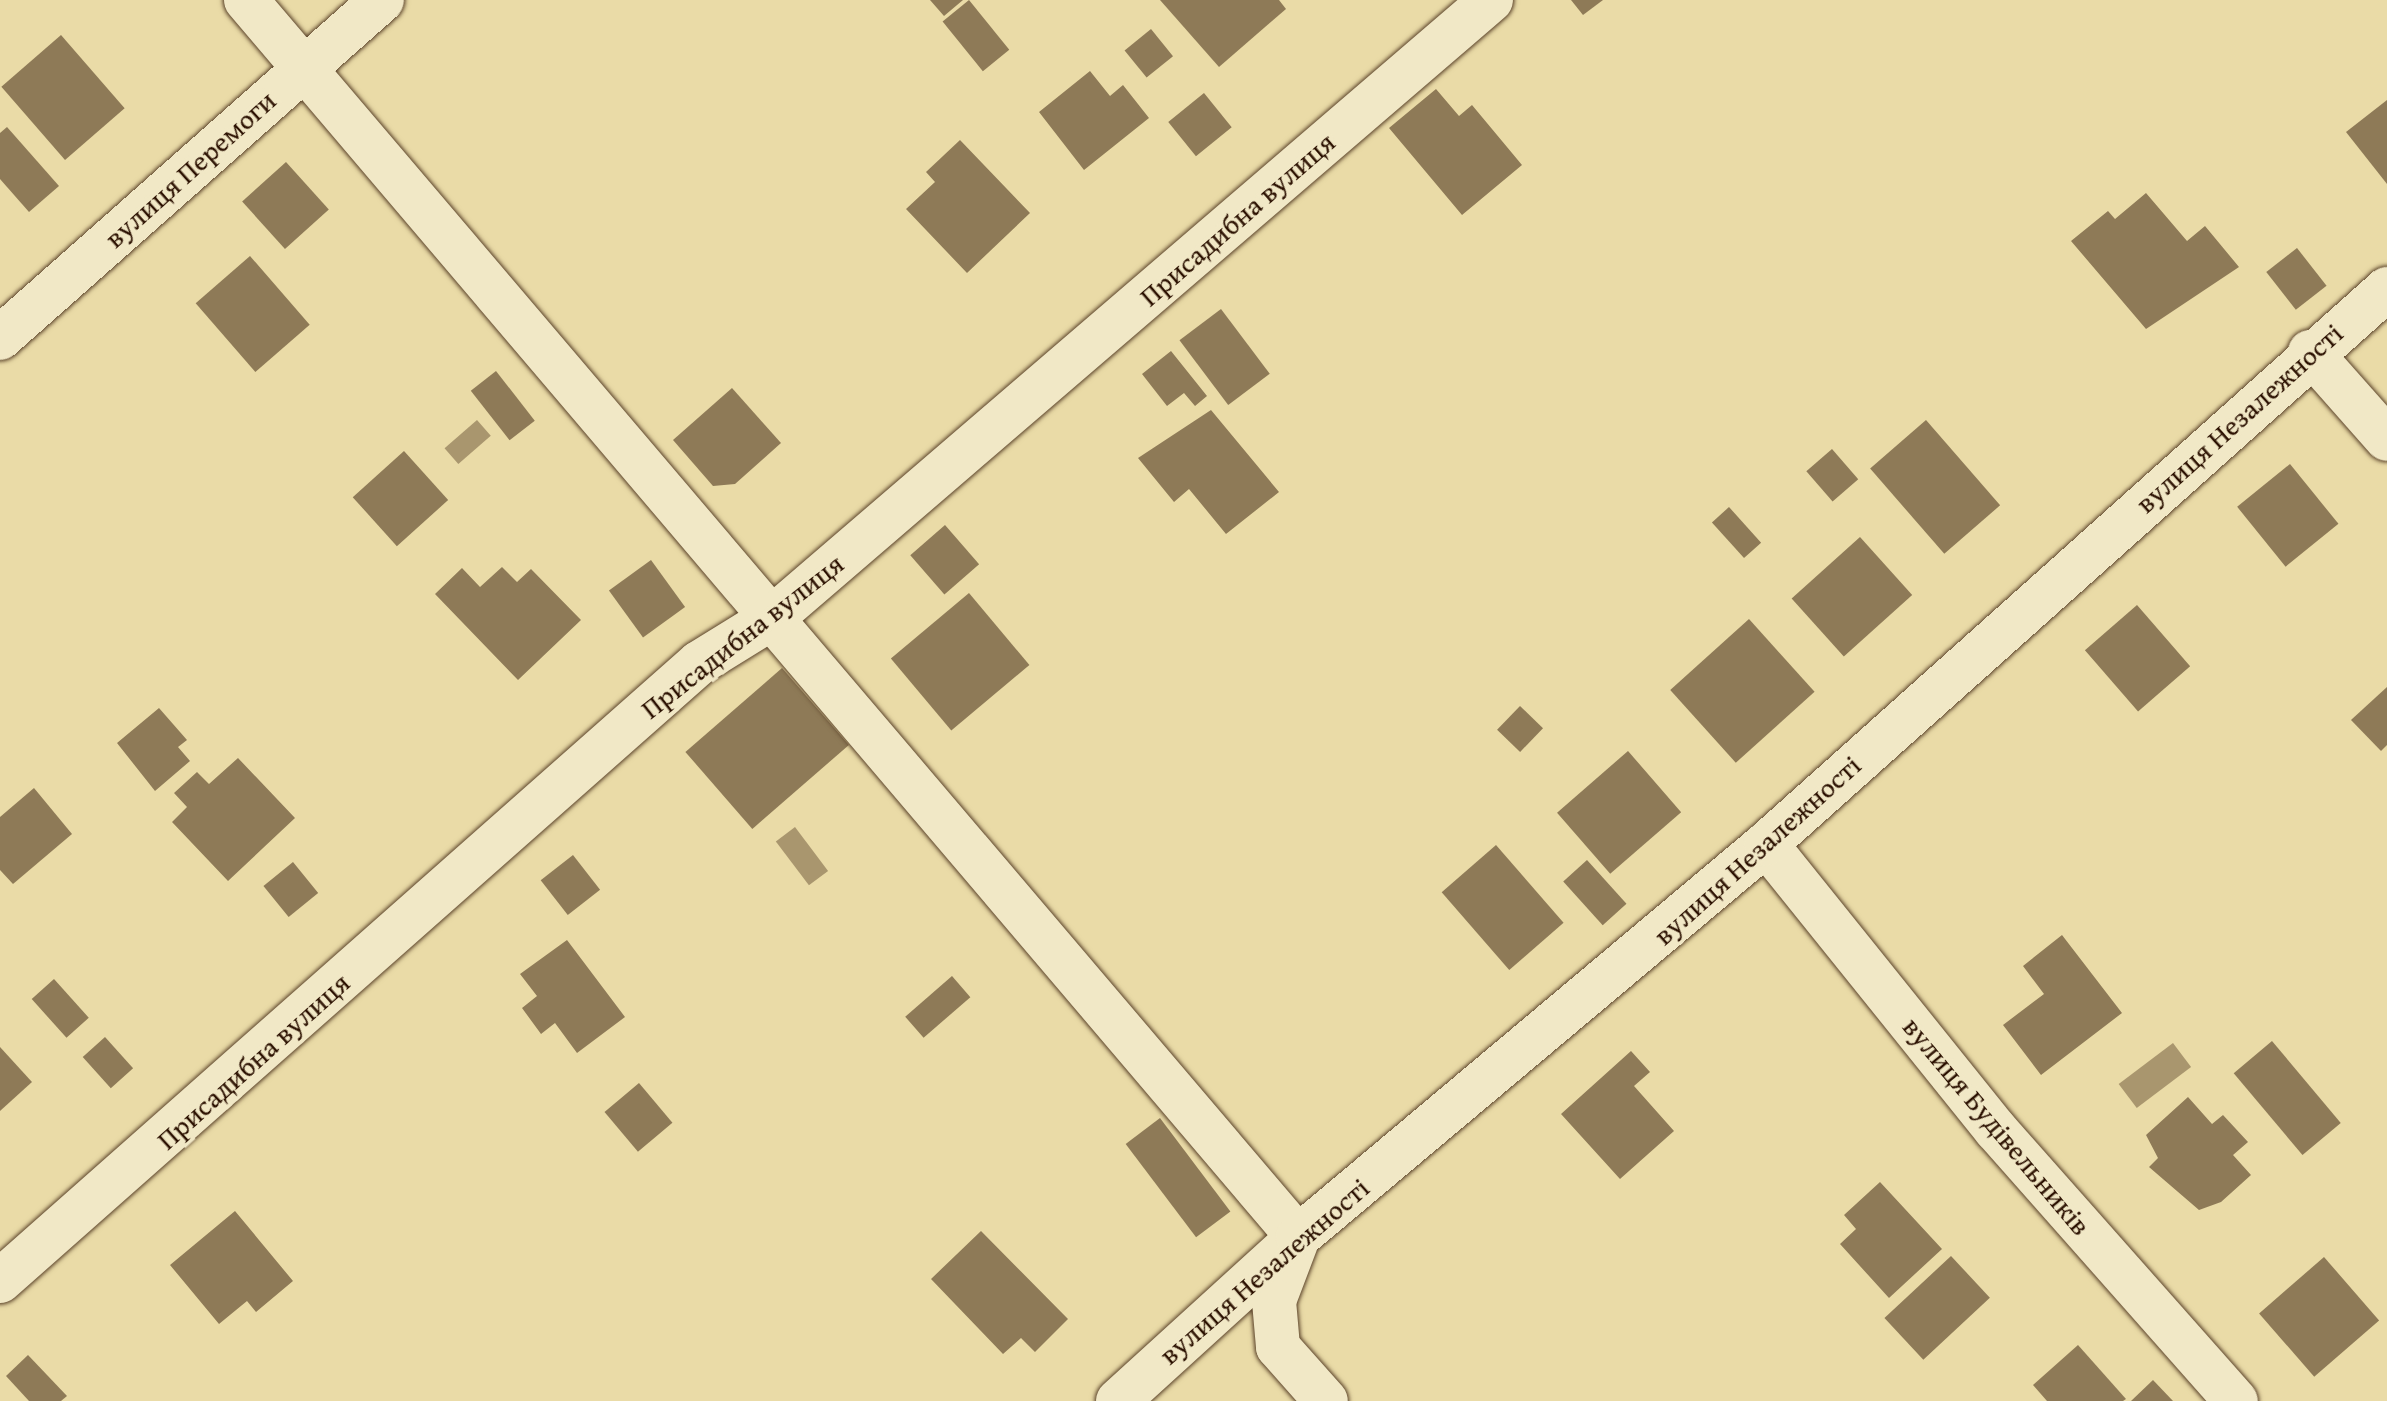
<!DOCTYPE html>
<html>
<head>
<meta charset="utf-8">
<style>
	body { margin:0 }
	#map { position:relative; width:2387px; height:1401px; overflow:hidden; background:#eadba7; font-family:"Gentium Book Plus",serif }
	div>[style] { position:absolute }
	.water>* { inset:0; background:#a9966e; transform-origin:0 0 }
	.building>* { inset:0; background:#8e7a57; transform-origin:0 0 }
	.roads { filter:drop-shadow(0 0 2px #5b432a) drop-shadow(0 0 2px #5b432a) }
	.minor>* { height:44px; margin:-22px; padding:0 22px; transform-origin:22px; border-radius:22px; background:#f1e8c6 }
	span { translate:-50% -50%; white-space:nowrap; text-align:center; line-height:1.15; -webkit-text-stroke:7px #f1e8c6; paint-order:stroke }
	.street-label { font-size:28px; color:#2b1000 }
</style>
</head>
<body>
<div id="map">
	<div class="water">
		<div style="left:477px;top:420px;width:21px;height:43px;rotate:49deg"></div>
		<div style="left:795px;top:827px;width:55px;height:24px;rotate:53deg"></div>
		<div style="left:2173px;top:1043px;width:30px;height:68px;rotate:53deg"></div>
	</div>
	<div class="building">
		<div style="clip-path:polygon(930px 0,963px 0,944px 16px)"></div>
		<div style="left:969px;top:0;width:64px;height:34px;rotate:51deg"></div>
		<div style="clip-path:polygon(1160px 0,1279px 0,1286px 9px,1219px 67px)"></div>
		<div style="clip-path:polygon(1571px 0,1603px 0,1583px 15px)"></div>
		<div style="left:1151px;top:29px;width:35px;height:34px;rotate:51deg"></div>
		<div style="left:61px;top:35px;width:97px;height:79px;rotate:49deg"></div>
		<div style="clip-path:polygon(1090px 71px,1110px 96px,1123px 85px,1149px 118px,1084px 170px,1039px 112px)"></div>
		<div style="clip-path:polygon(1436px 89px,1459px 116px,1472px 105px,1522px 165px,1462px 215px,1389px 128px)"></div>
		<div style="left:1204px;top:93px;width:44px;height:46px;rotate:51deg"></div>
		<div style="clip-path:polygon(2387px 100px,2387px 184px,2346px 132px)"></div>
		<div style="clip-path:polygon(7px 127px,59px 186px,29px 212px,0 179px,0 133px)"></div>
		<div style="clip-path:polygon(960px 140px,1030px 213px,967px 273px,906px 209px,935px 182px,926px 172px)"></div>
		<div style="left:286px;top:162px;width:64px;height:59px;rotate:48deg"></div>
		<div style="clip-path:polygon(2146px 193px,2187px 241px,2205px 226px,2239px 267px,2146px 329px,2071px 241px,2108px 211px,2115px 219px)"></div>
		<div style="left:2297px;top:248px;width:48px;height:39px;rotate:52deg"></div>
		<div style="left:250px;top:256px;width:91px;height:72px;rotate:49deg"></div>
		<div style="left:1221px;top:309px;width:81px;height:52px;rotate:53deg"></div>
		<div style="clip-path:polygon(1171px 351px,1207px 396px,1195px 406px,1184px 393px,1167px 406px,1142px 374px)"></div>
		<div style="left:496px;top:371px;width:63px;height:32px;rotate:52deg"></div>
		<div style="clip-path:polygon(732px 388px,781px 443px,735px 484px,713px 486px,673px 440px)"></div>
		<div style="clip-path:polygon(1211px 410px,1279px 492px,1226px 534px,1189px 489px,1174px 502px,1138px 458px)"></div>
		<div style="left:1926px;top:420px;width:113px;height:74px;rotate:49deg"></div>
		<div style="left:1832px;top:449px;width:40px;height:34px;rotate:49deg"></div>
		<div style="left:404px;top:451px;width:66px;height:69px;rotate:48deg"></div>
		<div style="left:2290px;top:464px;width:77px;height:68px;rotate:51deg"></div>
		<div style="left:1729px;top:507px;width:48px;height:23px;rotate:48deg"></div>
		<div style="left:945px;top:525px;width:52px;height:46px;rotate:49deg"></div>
		<div style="left:1860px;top:537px;width:78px;height:92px;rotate:48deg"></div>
		<div style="left:651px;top:560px;width:58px;height:52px;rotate:54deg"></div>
		<div style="clip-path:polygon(502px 567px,517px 582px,531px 569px,581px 620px,518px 680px,435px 594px,462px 568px,480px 587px)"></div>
		<div style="left:969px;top:593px;width:94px;height:102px;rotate:50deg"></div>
		<div style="left:2137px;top:605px;width:81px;height:69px;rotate:49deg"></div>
		<div style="left:1749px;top:619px;width:98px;height:106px;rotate:48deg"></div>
		<div style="left:782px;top:668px;width:102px;height:128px;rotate:49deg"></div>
		<div style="clip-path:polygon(2387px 687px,2387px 745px,2381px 751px,2351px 720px)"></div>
		<div style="left:1520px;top:706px;width:32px;height:33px;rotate:44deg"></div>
		<div style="clip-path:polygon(159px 708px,187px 740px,178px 747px,190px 761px,155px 791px,117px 743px)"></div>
		<div style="left:1628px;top:751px;width:81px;height:94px;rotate:49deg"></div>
		<div style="clip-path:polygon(238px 758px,295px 818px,228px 881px,172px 822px,187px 807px,174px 793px,197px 772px,209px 784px)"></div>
		<div style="clip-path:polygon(34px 788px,72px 834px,13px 884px,0 870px,0 817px)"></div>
		<div style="left:1496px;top:845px;width:103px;height:72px;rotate:49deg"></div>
		<div style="left:573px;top:855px;width:44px;height:41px;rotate:52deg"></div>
		<div style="left:1587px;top:860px;width:59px;height:32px;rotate:48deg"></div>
		<div style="left:293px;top:862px;width:40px;height:38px;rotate:51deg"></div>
		<div style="clip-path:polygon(2062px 935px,2122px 1013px,2041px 1075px,2003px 1025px,2044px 994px,2023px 966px)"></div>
		<div style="clip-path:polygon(567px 940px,625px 1017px,577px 1053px,555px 1023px,541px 1034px,522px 1008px,537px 996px,520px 974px)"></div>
		<div style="left:952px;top:976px;width:28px;height:62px;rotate:49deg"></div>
		<div style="left:54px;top:979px;width:52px;height:30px;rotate:48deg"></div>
		<div style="left:105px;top:1037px;width:42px;height:30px;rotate:48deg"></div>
		<div style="left:2272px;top:1041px;width:107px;height:50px;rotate:50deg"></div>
		<div style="clip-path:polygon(0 1047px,32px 1082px,0 1111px)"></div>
		<div style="clip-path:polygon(1631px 1051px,1650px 1072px,1634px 1086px,1674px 1131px,1620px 1179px,1561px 1114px)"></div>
		<div style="left:639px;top:1083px;width:52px;height:45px;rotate:50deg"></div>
		<div style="clip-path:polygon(2188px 1097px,2212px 1124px,2223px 1115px,2248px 1142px,2233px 1155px,2251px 1175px,2221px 1202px,2199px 1210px,2149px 1167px,2158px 1158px,2146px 1135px)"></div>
		<div style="left:1160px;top:1118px;width:117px;height:43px;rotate:53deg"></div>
		<div style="clip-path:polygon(1880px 1182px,1942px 1249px,1889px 1298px,1840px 1244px,1856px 1229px,1844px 1215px)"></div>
		<div style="clip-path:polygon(235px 1211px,293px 1281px,256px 1312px,247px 1301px,219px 1324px,170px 1265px)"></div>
		<div style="clip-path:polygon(981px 1231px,1068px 1319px,1035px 1352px,1021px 1338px,1003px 1354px,931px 1279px)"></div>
		<div style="left:1951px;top:1256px;width:57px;height:91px;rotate:47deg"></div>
		<div style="left:2324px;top:1257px;width:84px;height:86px;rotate:49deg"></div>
		<div style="clip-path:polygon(2078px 1345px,2126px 1399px,2123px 1401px,2047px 1401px,2033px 1385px)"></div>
		<div style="clip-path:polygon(28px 1355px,67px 1396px,61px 1401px,29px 1401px,6px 1376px)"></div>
		<div style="clip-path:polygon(2153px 1380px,2173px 1401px,2131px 1401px)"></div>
	</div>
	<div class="roads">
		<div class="minor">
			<div style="left:246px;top:0;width:1624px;rotate:49.62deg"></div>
			<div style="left:0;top:338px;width:510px;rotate:-41.5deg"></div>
			<div style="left:2310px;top:352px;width:116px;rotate:48.5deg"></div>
			<div style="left:1766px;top:844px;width:367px;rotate:51.2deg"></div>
			<div style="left:1996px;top:1130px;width:362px;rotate:48.5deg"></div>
			<div style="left:1296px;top:1243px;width:62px;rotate:110.8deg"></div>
			<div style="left:1274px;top:1301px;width:46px;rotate:85deg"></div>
			<div style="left:1278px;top:1347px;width:72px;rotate:48.4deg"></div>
			<div style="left:0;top:1281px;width:933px;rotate:-41.48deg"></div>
			<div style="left:699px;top:663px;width:86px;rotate:-31.7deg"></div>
			<div style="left:772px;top:618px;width:948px;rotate:-40.68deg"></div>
			<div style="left:1118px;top:1401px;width:244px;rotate:-42.3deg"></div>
			<div style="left:1298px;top:1237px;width:611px;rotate:-40.02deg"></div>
			<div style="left:1766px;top:844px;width:833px;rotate:-41.79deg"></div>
		</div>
	</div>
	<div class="street-label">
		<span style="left:190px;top:169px;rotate:-42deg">вулиця Перемоги</span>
		<span style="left:1237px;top:219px;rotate:-41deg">Присадибна вулиця</span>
		<span style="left:2239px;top:418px;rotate:-42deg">вулиця Незалежності</span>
		<span style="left:742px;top:636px;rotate:-38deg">Присадибна вулиця</span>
		<span style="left:1757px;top:850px;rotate:-42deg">вулиця Незалежності</span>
		<span style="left:253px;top:1061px;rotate:-42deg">Присадибна вулиця</span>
		<span style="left:1997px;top:1126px;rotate:50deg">вулиця Будівельників</span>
		<span style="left:1264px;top:1271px;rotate:-41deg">вулиця Незалежності</span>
	</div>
</div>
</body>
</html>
